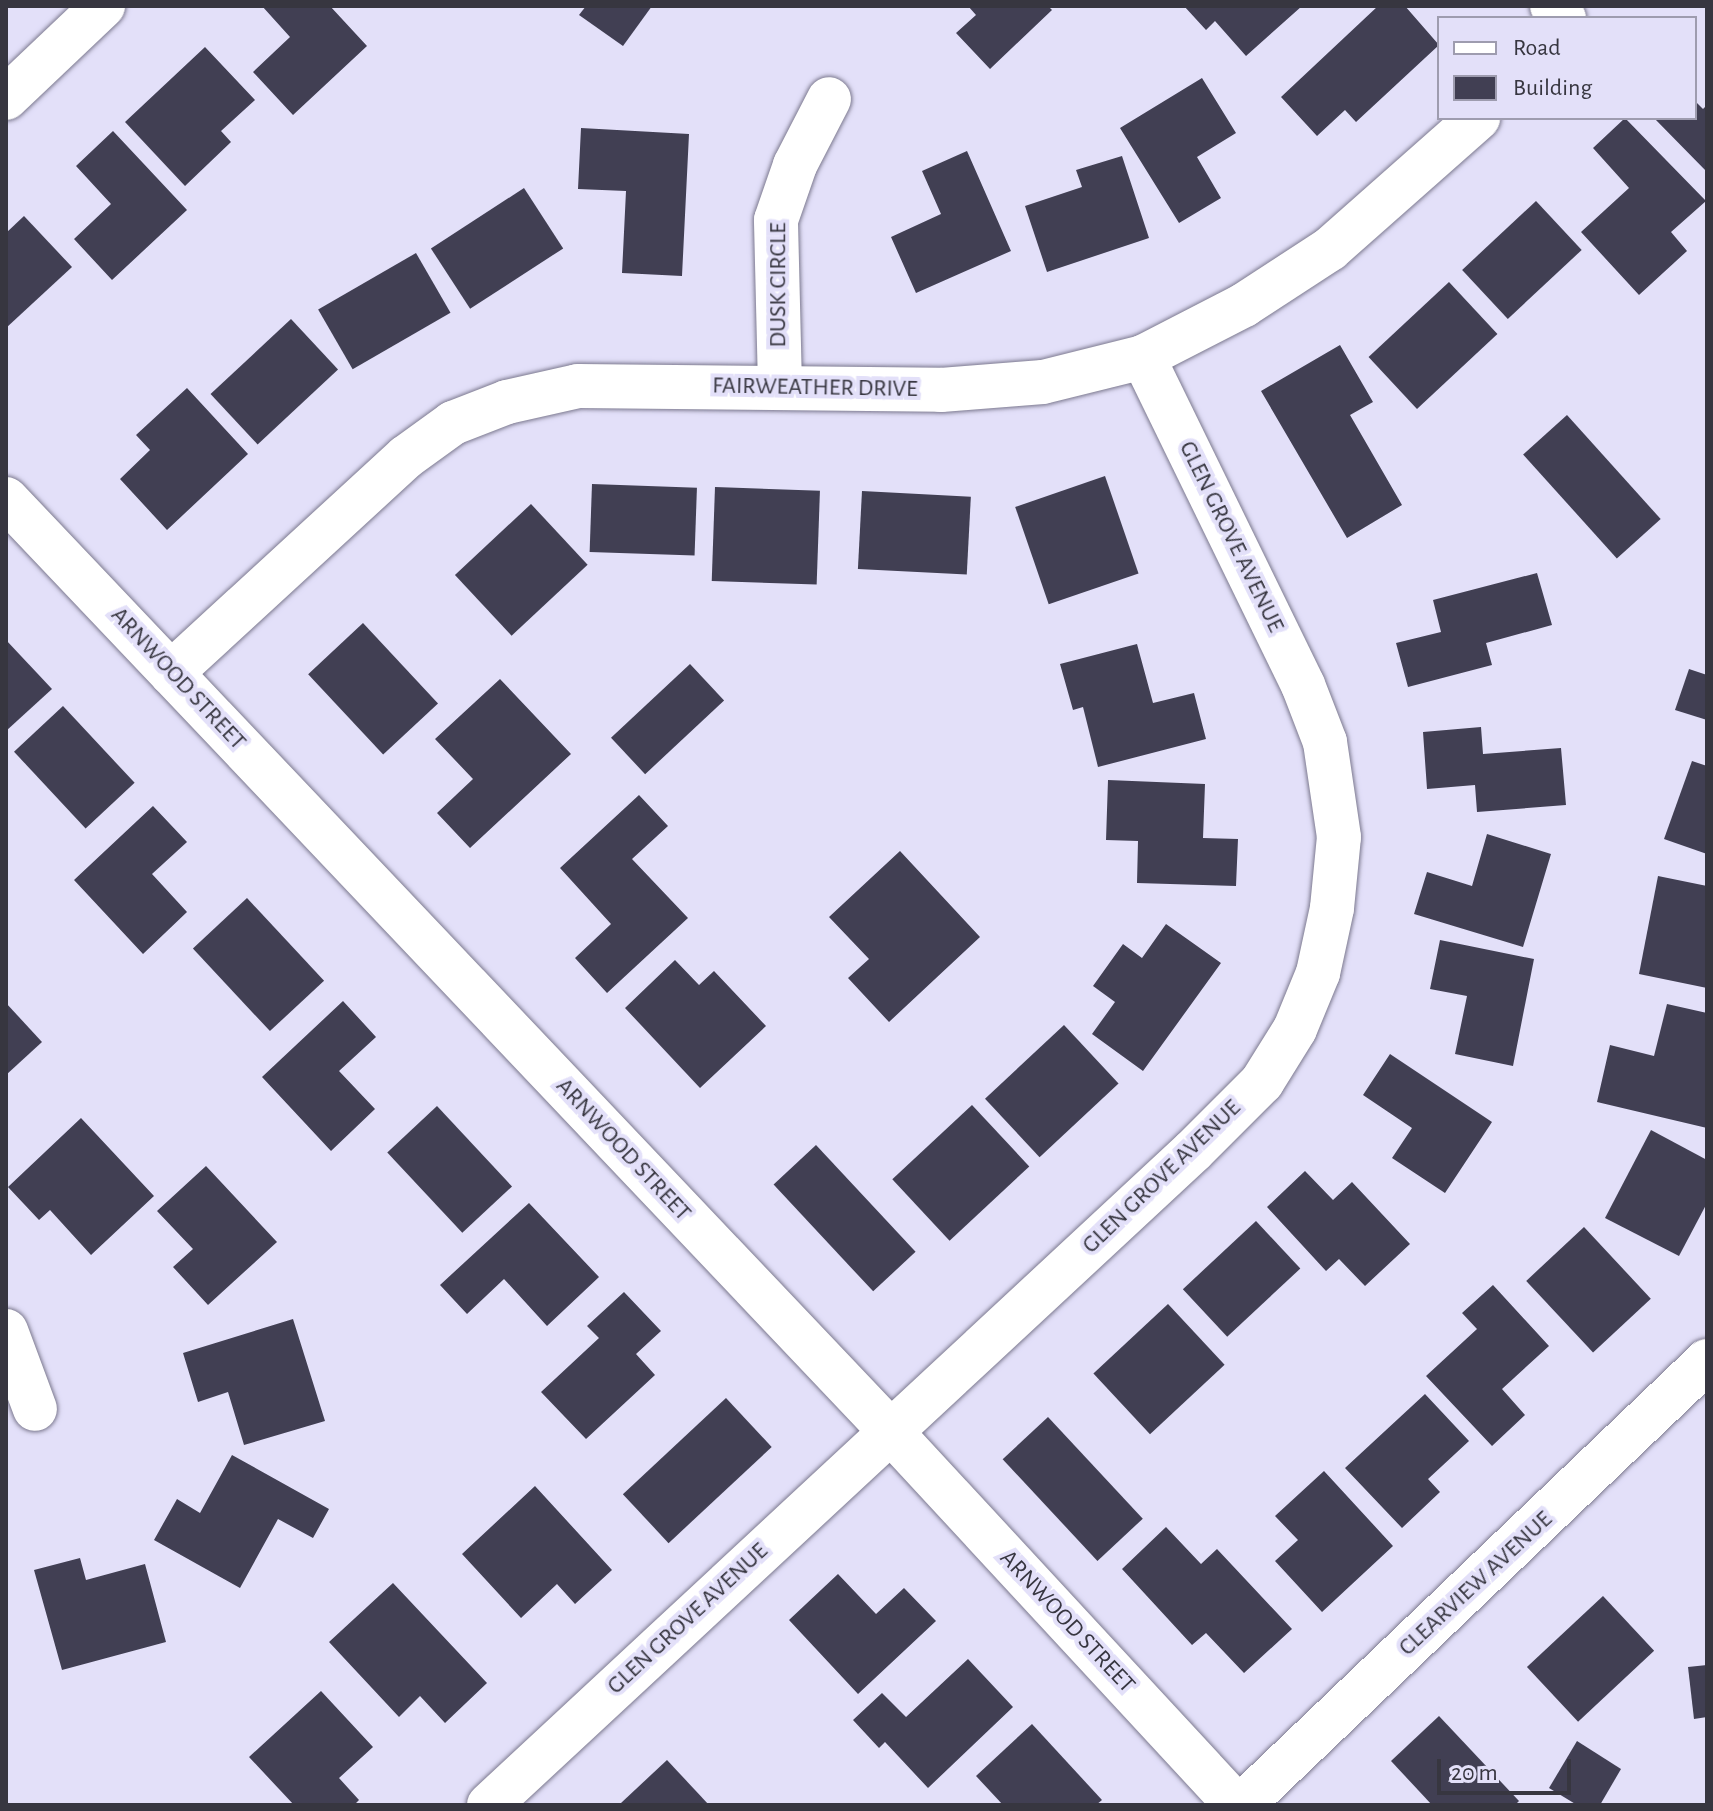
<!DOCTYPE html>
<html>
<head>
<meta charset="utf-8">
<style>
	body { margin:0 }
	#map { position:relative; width:1713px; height:1811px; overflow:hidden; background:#e3e0f9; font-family:"Alegreya Sans",sans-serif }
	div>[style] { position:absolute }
	.building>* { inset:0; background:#413f53; transform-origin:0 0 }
	.roads { filter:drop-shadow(0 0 2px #7c798f) drop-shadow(0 0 2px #7c798f) }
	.minor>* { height:44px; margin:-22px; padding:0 22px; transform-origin:22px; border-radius:22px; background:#fff }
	span { translate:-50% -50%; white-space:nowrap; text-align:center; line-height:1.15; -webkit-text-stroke:8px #e3e0f9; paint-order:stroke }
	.street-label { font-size:24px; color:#373640 }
	.frame { position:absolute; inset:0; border:8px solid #373640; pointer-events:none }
	.legend { position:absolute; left:1437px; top:16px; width:260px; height:104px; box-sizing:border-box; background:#e3e0f9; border:2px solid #9e9caf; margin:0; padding:10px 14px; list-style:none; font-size:24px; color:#373640 }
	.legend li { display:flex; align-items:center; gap:16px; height:40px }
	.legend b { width:40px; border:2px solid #9e9caf }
	.scale { position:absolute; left:1437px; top:1759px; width:134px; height:36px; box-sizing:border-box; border:4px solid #373640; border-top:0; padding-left:10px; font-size:24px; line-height:28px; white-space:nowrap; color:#373640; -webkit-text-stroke:6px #e3e0f9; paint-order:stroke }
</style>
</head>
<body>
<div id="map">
	<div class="building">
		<div style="clip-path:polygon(262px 6px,330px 6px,367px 46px,293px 115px,253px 72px,290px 37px)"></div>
		<div style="clip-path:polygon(586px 6px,652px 6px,623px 46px,579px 15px)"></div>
		<div style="clip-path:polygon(968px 6px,1048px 6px,1052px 10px,990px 69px,956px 33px,976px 15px)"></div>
		<div style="clip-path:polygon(1184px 6px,1302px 6px,1246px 56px,1215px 21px,1206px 30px)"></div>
		<div style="clip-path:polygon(1378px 6px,1405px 6px,1439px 45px,1356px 122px,1345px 110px,1317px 136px,1281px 97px)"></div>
		<div style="clip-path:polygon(205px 47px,255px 100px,221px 131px,231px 142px,185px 186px,125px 122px)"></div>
		<div style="clip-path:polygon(1202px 78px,1236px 133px,1197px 157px,1221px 198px,1179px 223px,1120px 128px)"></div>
		<div style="clip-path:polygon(1695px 101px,1703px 109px,1707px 105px,1707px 172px,1654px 118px,1695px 118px)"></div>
		<div style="clip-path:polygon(1625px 118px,1706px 201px,1671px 232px,1687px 251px,1639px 295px,1581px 232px,1629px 188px,1593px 148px)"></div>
		<div style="clip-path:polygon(581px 128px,689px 134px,682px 276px,622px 273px,626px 191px,578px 189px)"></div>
		<div style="clip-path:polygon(113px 131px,187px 210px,112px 280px,74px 239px,111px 204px,76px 166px)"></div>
		<div style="clip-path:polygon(967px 151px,1011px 251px,916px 293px,891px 237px,941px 214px,922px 171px)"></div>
		<div style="clip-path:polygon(1122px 156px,1149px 238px,1047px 272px,1025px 206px,1082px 187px,1076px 170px)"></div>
		<div style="left:524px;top:188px;width:72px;height:111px;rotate:57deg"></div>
		<div style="left:1536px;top:201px;width:67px;height:101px;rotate:47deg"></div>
		<div style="clip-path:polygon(24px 216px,72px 267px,6px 328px,6px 233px)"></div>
		<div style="left:416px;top:253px;width:69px;height:113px;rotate:60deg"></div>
		<div style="left:1449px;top:282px;width:71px;height:110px;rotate:47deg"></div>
		<div style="left:291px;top:319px;width:69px;height:110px;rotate:47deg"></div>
		<div style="clip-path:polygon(1340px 345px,1373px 402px,1350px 415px,1402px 505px,1347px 538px,1261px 391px)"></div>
		<div style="clip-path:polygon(187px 388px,248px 454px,167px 530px,120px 479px,150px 450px,136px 435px)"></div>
		<div style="left:1567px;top:415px;width:140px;height:59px;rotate:48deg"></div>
		<div style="left:1105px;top:476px;width:103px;height:95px;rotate:71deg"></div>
		<div style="left:592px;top:484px;width:105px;height:68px;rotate:2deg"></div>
		<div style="left:715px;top:487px;width:105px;height:94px;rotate:2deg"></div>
		<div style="left:862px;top:491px;width:109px;height:78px;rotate:3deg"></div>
		<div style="left:531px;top:504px;width:83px;height:104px;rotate:47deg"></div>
		<div style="clip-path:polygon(1537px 573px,1552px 625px,1486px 643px,1492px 665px,1408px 687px,1396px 643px,1441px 632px,1433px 600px)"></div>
		<div style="left:363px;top:623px;width:110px;height:75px;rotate:47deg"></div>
		<div style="clip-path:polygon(6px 640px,52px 689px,6px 731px)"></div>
		<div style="clip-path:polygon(1137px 644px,1153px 703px,1194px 693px,1206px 739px,1098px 767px,1083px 707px,1073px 710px,1060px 664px)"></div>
		<div style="left:690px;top:664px;width:50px;height:108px;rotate:47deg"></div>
		<div style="clip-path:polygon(1689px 669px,1707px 675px,1707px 720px,1675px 710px)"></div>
		<div style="clip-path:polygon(500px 679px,571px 754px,470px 848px,437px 813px,473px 779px,435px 739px)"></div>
		<div style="left:63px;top:706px;width:105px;height:67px;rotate:47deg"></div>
		<div style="clip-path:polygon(1481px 727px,1483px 754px,1561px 748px,1566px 805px,1477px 812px,1475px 785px,1427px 789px,1423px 732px)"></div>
		<div style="clip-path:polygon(1692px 761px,1707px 766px,1707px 854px,1664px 839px)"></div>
		<div style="clip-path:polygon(1108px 780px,1205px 784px,1203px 838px,1238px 839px,1236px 886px,1137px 883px,1138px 841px,1106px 840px)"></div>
		<div style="clip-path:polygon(639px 795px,668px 826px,632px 859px,688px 918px,607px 993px,575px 958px,611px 924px,560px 868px)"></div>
		<div style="clip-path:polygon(153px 806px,187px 842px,152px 874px,187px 912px,143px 954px,74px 880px)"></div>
		<div style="clip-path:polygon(1487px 834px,1551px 854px,1523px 947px,1414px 914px,1427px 872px,1472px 886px)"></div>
		<div style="clip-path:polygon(900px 851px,980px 937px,889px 1022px,848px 978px,869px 959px,829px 917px)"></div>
		<div style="clip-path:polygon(1658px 876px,1707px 886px,1707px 988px,1639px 974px)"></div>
		<div style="left:247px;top:898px;width:113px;height:74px;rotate:47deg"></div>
		<div style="clip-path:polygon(1166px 924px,1221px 963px,1143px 1071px,1092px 1034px,1115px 1002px,1093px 986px,1123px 944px,1142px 958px)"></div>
		<div style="clip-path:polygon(1440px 940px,1534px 959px,1513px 1066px,1455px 1054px,1467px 996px,1430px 989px)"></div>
		<div style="clip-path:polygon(675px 960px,699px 985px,714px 971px,766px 1026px,700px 1088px,625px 1008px)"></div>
		<div style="clip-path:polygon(343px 1001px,376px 1037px,339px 1071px,375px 1109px,331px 1151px,262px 1077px)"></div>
		<div style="clip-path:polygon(6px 1003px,42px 1042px,6px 1075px)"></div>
		<div style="clip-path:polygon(1667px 1004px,1707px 1013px,1707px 1128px,1597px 1102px,1610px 1045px,1654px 1056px)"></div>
		<div style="left:1064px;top:1025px;width:80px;height:108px;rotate:47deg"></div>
		<div style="clip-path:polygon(1390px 1054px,1492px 1122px,1445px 1193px,1392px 1158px,1412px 1128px,1363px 1095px)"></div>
		<div style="left:972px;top:1105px;width:84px;height:109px;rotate:47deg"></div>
		<div style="left:437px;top:1106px;width:110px;height:68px;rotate:47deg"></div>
		<div style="clip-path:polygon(81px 1118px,154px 1196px,91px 1255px,50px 1210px,39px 1220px,8px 1187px)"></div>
		<div style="clip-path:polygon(1651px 1130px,1707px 1160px,1707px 1203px,1679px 1256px,1605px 1218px)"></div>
		<div style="left:816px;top:1145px;width:146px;height:58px;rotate:47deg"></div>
		<div style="clip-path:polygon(206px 1166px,277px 1242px,208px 1305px,173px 1267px,193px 1249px,157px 1211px)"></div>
		<div style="clip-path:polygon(1305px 1171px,1333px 1200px,1352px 1182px,1410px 1244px,1365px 1286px,1339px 1259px,1326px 1271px,1267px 1207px)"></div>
		<div style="clip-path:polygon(529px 1203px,599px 1277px,547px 1326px,504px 1279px,467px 1314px,440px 1285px)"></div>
		<div style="left:1256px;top:1221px;width:65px;height:100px;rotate:47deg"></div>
		<div style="left:1584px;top:1227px;width:98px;height:79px;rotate:47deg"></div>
		<div style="clip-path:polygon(1493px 1285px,1549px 1346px,1502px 1389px,1525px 1415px,1492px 1446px,1426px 1376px,1477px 1329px,1462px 1313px)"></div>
		<div style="clip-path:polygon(624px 1292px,661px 1331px,636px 1354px,655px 1375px,586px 1439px,541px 1392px,599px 1338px,587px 1326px)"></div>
		<div style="left:1168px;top:1304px;width:83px;height:102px;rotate:47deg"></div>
		<div style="clip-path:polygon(293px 1319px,325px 1421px,244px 1445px,228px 1392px,198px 1402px,183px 1353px)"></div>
		<div style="clip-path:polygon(1425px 1394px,1469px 1441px,1428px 1479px,1440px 1492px,1402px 1528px,1345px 1468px)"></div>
		<div style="left:726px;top:1398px;width:67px;height:141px;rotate:47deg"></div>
		<div style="left:1048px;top:1417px;width:139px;height:62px;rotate:47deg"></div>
		<div style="clip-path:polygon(232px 1455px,329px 1509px,313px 1538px,278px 1519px,240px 1588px,154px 1540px,177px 1499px,200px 1513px)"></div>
		<div style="clip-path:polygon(1324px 1471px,1393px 1546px,1322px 1612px,1275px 1561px,1298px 1540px,1275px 1516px)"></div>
		<div style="clip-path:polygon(535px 1486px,612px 1570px,575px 1604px,557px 1584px,521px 1618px,462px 1554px)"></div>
		<div style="clip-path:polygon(1166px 1527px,1201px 1564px,1217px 1549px,1292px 1629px,1244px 1673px,1206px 1633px,1192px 1645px,1122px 1569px)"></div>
		<div style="clip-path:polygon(80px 1558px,86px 1580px,145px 1564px,166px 1642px,62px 1670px,34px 1570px)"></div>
		<div style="clip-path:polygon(838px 1574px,876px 1614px,904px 1588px,936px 1621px,858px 1694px,789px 1620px)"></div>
		<div style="clip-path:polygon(393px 1583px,487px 1683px,445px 1723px,420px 1696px,399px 1717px,329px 1642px)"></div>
		<div style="left:1603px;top:1596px;width:75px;height:104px;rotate:47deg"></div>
		<div style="clip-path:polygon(968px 1659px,1013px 1707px,928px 1788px,885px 1742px,879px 1748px,853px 1720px,882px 1693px,906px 1717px)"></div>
		<div style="clip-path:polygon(1707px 1665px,1707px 1717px,1694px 1719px,1688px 1667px)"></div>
		<div style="clip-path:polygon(321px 1691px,373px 1747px,339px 1778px,359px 1800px,354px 1805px,294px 1805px,249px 1757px)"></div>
		<div style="clip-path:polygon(1439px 1716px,1519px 1801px,1515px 1805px,1432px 1805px,1391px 1761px)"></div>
		<div style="clip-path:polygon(1032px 1724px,1102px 1800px,1096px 1805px,1003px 1805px,976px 1776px)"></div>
		<div style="clip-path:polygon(1577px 1741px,1621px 1769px,1600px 1805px,1577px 1805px,1549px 1788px)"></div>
		<div style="clip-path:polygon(667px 1760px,709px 1805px,623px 1805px,621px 1803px)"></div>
	</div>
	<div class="roads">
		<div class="minor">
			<div style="left:1552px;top:6px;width:17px;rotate:45deg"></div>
			<div style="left:6px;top:98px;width:134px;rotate:-43.5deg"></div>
			<div style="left:780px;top:386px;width:166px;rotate:-91.4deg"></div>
			<div style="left:776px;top:220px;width:58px;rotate:-70.9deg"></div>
			<div style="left:795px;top:165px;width:74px;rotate:-62.7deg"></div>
			<div style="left:6px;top:499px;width:1286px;rotate:46.51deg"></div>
			<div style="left:891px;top:1432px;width:508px;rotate:47.23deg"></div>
			<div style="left:171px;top:673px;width:319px;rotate:-42.6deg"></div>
			<div style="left:406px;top:457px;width:58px;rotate:-35.9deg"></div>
			<div style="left:453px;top:423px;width:58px;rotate:-21.3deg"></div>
			<div style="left:507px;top:402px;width:73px;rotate:-12.7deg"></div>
			<div style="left:578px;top:386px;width:363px;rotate:0.6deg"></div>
			<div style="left:941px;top:390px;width:102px;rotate:-4.5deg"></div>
			<div style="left:1043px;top:382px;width:103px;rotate:-14deg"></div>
			<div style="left:1143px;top:357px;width:114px;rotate:-27.2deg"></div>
			<div style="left:1244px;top:305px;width:103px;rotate:-33.1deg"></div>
			<div style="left:1330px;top:249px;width:198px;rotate:-41.5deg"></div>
			<div style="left:6px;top:1331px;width:83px;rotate:69.6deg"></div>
			<div style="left:489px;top:1805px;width:961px;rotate:-42.89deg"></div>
			<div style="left:1193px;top:1151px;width:98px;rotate:-45deg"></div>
			<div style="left:1262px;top:1082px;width:62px;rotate:-58.1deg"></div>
			<div style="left:1295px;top:1029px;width:61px;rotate:-67.7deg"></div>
			<div style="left:1318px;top:973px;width:66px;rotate:-77.8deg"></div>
			<div style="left:1332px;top:908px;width:71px;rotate:-84.4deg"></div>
			<div style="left:1339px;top:837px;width:96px;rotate:-98.4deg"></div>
			<div style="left:1325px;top:742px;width:61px;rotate:-111.1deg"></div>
			<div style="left:1303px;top:685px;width:365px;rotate:-116deg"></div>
			<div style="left:1242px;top:1805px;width:643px;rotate:-43.68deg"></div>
		</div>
	</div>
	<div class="street-label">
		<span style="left:779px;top:285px;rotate:-90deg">DUSK CIRCLE</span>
		<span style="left:815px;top:388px;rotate:1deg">FAIRWEATHER DRIVE</span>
		<span style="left:1231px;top:537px;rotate:64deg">GLEN GROVE AVENUE</span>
		<span style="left:178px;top:679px;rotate:47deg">ARNWOOD STREET</span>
		<span style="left:623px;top:1150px;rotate:47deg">ARNWOOD STREET</span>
		<span style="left:1162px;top:1177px;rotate:-44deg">GLEN GROVE AVENUE</span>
		<span style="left:1476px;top:1584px;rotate:-43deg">CLEARVIEW AVENUE</span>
		<span style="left:688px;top:1619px;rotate:-43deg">GLEN GROVE AVENUE</span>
		<span style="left:1067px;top:1622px;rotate:47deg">ARNWOOD STREET</span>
	</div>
	<div class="frame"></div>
	<ul class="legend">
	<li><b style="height:10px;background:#fff"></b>Road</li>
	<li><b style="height:22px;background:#413f53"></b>Building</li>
	</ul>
	<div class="scale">20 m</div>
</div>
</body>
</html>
